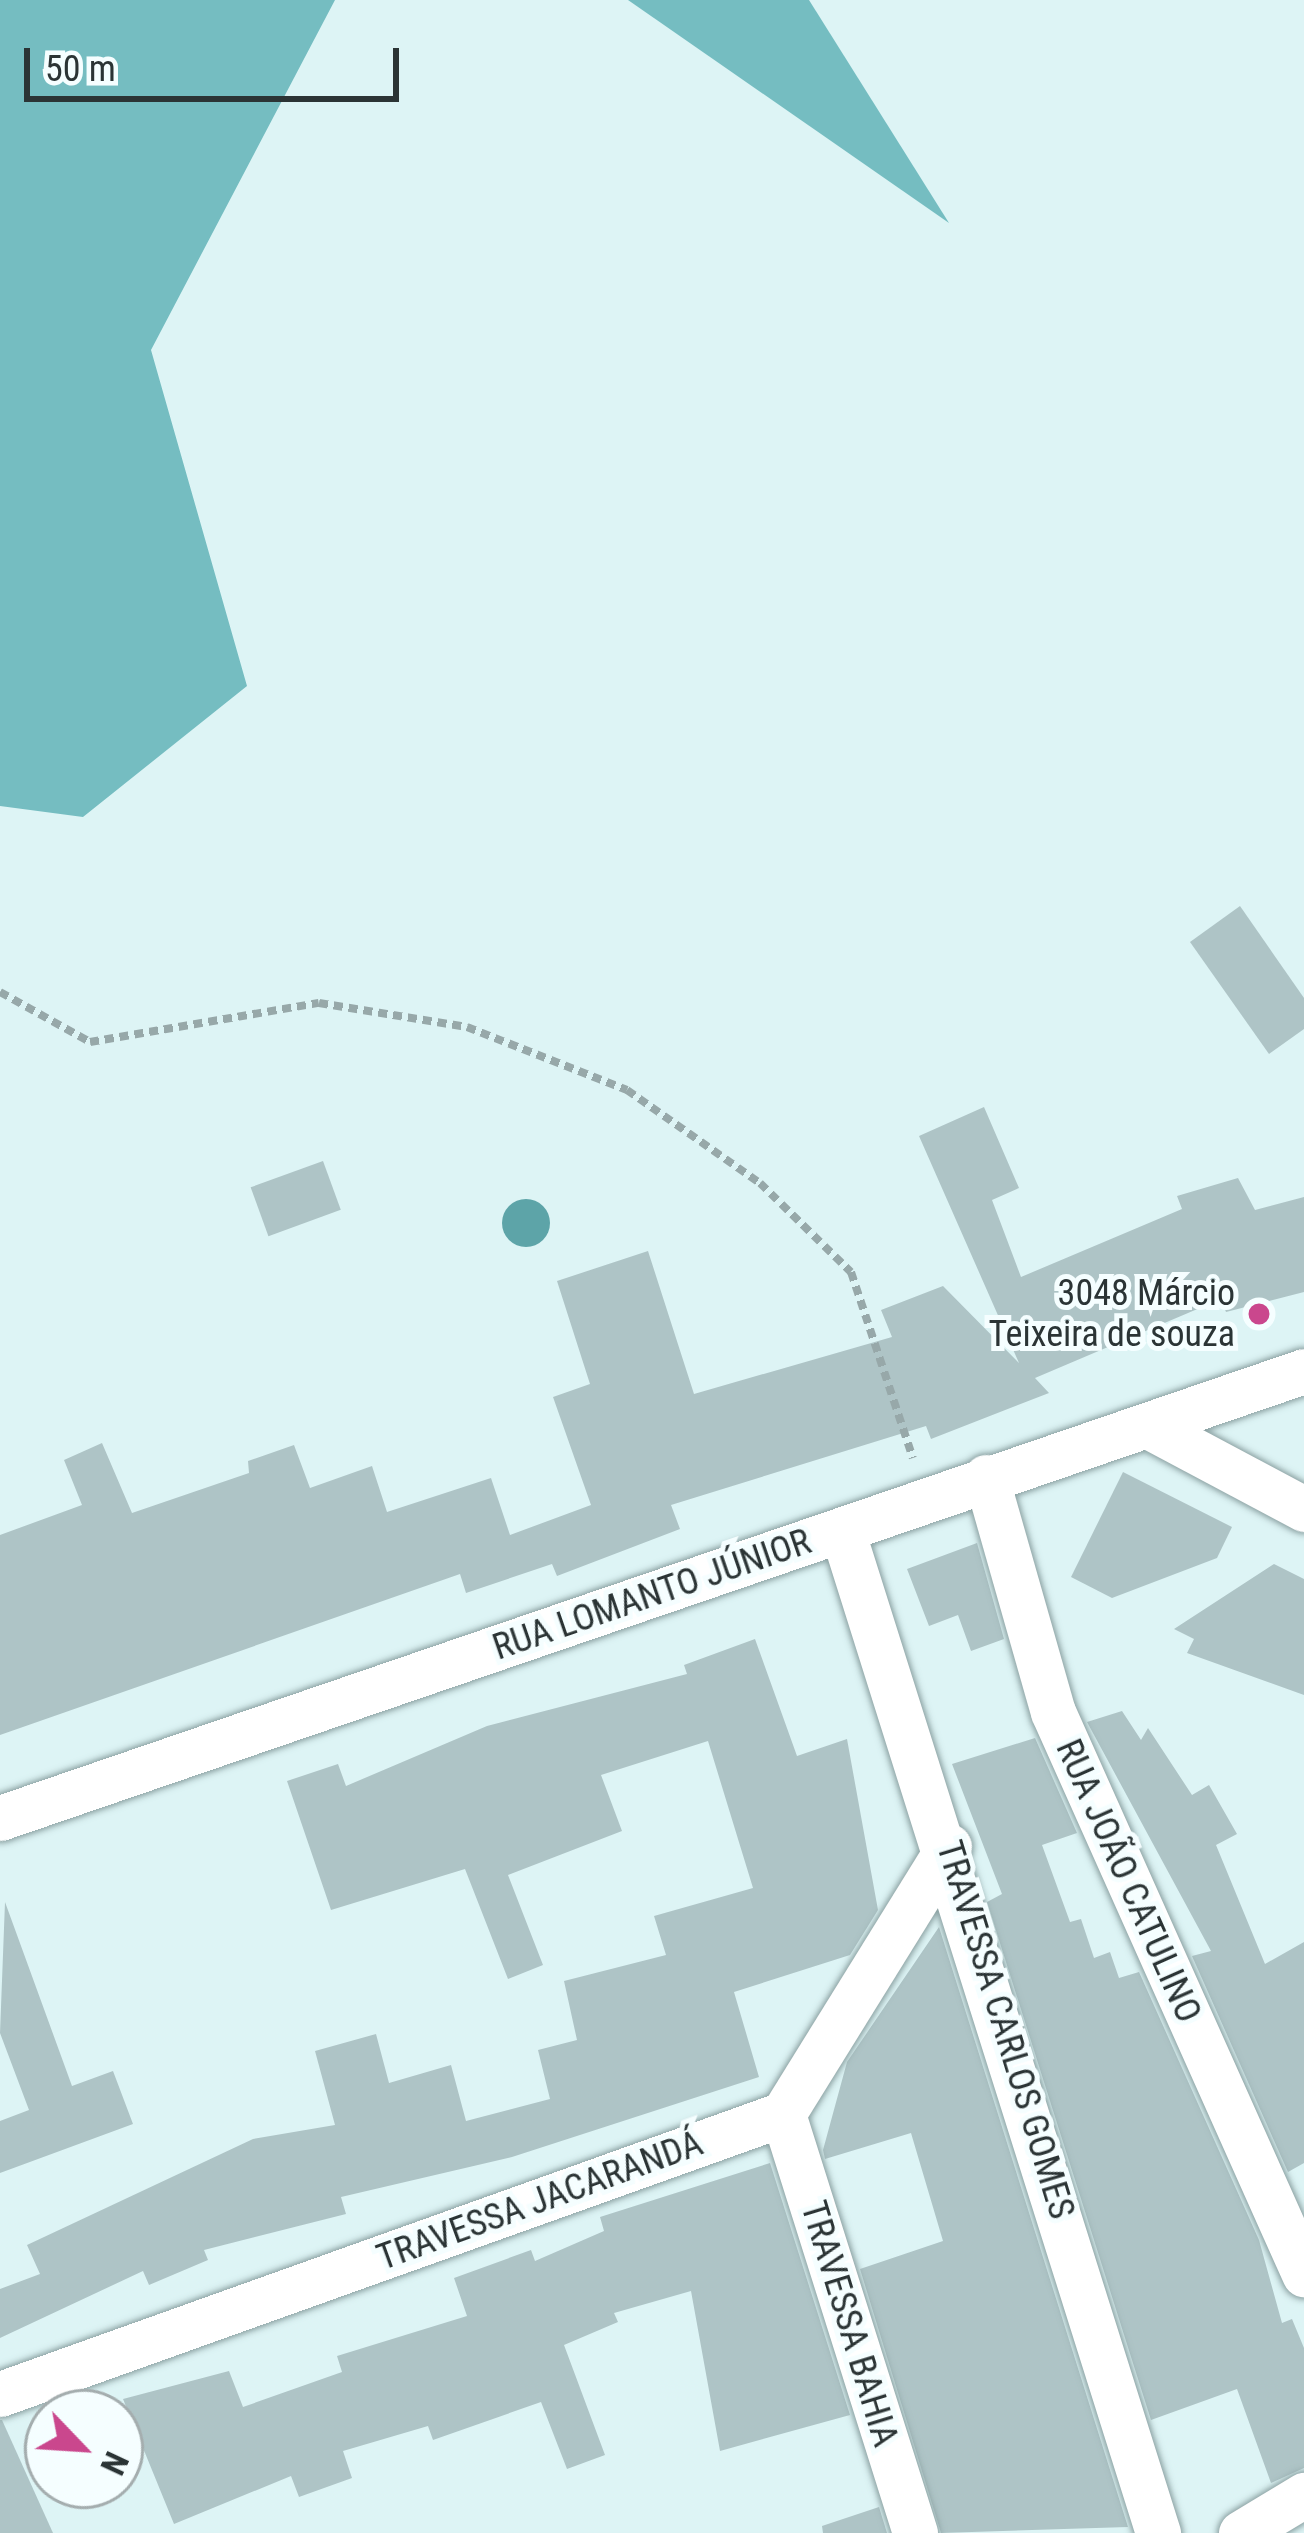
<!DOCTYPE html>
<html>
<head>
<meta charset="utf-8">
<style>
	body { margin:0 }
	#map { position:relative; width:1304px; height:2533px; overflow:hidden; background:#ddf4f5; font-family:"Roboto Condensed",sans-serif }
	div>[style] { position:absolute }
	.forest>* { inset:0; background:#75bdc1 }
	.water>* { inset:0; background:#5da4a8 }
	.round { border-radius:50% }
	.building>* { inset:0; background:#aec4c6; transform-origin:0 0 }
	.path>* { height:8px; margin-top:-4px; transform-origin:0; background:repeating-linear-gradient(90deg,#97a8a9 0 9px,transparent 0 15px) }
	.roads { filter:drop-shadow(0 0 3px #8ba1a2) drop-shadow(0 0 3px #8ba1a2) }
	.street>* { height:45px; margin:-22.5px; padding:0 22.5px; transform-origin:22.5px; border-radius:22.5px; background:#fff }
	.dots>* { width:33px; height:33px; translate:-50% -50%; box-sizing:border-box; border:6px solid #f5feff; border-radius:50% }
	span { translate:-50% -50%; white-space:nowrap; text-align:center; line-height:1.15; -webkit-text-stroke:10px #f5feff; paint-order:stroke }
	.poi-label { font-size:36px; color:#2b3435 }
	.right { translate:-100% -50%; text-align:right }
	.street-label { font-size:36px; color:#2b3435 }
	.north { position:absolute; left:24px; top:2389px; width:120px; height:120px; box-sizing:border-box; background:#f5feff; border:3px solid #a4adae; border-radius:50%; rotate:115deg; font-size:33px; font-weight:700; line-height:48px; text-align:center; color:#2b3435 }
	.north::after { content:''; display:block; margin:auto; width:42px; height:54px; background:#ca478d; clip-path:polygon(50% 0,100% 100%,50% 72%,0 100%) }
	.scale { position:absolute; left:24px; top:48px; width:375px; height:54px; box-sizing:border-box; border:6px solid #2b3435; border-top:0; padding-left:15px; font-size:36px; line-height:42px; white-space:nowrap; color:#2b3435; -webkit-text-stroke:9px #f5feff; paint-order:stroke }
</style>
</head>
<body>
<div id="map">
	<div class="forest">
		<div style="clip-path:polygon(0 0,335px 0,151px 350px,247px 686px,83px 817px,0 806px)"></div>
		<div style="clip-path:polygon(628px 0,809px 0,949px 223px)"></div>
	</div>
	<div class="water">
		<div class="round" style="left:502px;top:1199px;width:48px;height:48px"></div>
	</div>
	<div class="building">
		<div style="clip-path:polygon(1240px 906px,1304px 998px,1304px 1029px,1269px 1054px,1190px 942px)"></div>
		<div style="clip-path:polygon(984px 1107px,1019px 1188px,992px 1200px,1021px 1277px,1182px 1209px,1177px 1196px,1238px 1178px,1255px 1210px,1304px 1197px,1304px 1292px,1226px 1312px,1221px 1299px,1035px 1378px,1049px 1393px,931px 1439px,926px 1426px,671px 1505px,680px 1529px,557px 1576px,552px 1564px,466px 1593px,460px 1574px,0 1735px,0 1535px,82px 1505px,64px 1460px,102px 1443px,132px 1513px,249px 1473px,248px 1461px,294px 1445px,310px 1488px,372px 1466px,387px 1512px,491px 1478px,510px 1535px,591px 1505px,553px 1397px,590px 1384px,557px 1281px,648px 1251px,694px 1394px,892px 1337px,881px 1310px,943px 1286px,1019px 1363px,919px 1136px)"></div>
		<div style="left:323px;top:1161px;width:52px;height:77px;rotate:70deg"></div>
		<div style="clip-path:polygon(1123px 1472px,1232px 1527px,1217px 1558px,1112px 1598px,1071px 1577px)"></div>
		<div style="clip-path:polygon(977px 1543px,1004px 1639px,971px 1651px,958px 1615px,929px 1626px,907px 1569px)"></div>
		<div style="clip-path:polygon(1274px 1564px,1304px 1579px,1304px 1695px,1187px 1653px,1194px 1639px,1174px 1629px)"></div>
		<div style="clip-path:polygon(755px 1639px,797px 1756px,847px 1739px,878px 1910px,850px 1955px,734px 1992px,759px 2077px,512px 2157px,341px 2197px,346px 2214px,204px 2250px,208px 2260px,149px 2285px,143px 2271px,0 2338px,0 2289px,40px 2274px,27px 2245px,253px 2139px,335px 2125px,315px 2051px,376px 2034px,389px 2083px,451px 2065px,466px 2121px,550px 2099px,538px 2050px,577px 2040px,564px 1981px,666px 1955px,654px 1916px,753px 1888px,708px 1741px,601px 1775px,622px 1831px,508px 1875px,543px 1965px,508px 1979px,465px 1869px,331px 1910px,287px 1781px,338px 1764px,346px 1786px,487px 1726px,687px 1674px,684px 1665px)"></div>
		<div style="clip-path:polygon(1122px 1711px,1141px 1740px,1148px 1728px,1192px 1795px,1209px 1785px,1237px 1834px,1216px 1845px,1265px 1964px,1304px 1942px,1304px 2163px,1288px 2172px,1192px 1956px,1211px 1951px,1087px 1722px)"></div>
		<div style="clip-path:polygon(1035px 1738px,1077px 1833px,1042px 1845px,1070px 1922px,1081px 1919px,1094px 1958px,1110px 1952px,1119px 1978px,1139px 1972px,1259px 2240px,1282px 2323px,1292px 2319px,1304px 2348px,1304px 2468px,1271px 2483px,1237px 2389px,1151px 2420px,987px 1902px,1002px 1894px,952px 1764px)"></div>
		<div style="clip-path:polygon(5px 1902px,72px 2086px,113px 2071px,133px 2124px,0 2173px,0 2121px,29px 2110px,0 2033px)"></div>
		<div style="clip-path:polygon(939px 1927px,1128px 2527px,941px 2533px,860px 2269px,943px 2241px,911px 2133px,825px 2159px,823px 2150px,847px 2062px)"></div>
		<div style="clip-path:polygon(770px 2163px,850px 2415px,720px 2451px,691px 2291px,614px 2313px,618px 2322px,564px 2345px,605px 2455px,567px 2469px,541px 2402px,433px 2440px,428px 2426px,343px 2451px,352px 2478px,299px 2497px,291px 2476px,174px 2524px,123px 2399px,229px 2371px,243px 2407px,342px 2372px,337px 2356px,467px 2316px,454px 2278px,531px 2250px,535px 2261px,604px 2231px,600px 2217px)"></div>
		<div style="clip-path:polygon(0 2420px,2px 2420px,53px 2533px,0 2533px)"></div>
		<div style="clip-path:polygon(879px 2507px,887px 2533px,823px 2533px,822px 2526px)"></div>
	</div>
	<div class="path">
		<div style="left:0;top:992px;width:103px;rotate:29.1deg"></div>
		<div style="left:90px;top:1042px;width:232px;rotate:-9.7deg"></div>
		<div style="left:319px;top:1003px;width:150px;rotate:9.2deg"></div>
		<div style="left:467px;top:1027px;width:172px;rotate:21.5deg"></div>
		<div style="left:627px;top:1090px;width:162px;rotate:35deg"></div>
		<div style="left:760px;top:1183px;width:127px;rotate:44.4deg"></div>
		<div style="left:851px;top:1272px;width:196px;rotate:71.6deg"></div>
	</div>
	<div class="roads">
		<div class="street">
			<div style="left:1148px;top:1426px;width:177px;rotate:28deg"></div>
			<div style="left:986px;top:1477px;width:244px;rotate:74.1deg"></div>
			<div style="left:1053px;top:1712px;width:616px;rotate:65.93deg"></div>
			<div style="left:842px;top:1530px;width:1052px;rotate:72.51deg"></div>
			<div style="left:0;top:1818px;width:1378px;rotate:-18.92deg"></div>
			<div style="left:783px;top:2114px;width:439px;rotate:72.5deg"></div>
			<div style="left:0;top:2394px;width:832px;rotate:-19.68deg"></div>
			<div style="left:783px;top:2114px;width:315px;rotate:-58.2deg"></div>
			<div style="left:1241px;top:2533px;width:74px;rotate:-31.1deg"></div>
		</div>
	</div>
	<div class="dots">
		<div style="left:1259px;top:1314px;background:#ca478d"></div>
	</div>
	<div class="poi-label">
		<span class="right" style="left:1235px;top:1314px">3048 Márcio<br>Teixeira de souza</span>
	</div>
	<div class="street-label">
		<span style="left:652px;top:1595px;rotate:-19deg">RUA LOMANTO JÚNIOR</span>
		<span style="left:1128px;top:1881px;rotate:66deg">RUA JOÃO CATULINO</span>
		<span style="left:1005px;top:2030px;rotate:73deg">TRAVESSA CARLOS GOMES</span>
		<span style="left:540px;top:2201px;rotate:-20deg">TRAVESSA JACARANDÁ</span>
		<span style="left:849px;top:2324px;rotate:73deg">TRAVESSA BAHIA</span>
	</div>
	<div class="north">N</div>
	<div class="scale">50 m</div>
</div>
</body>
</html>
